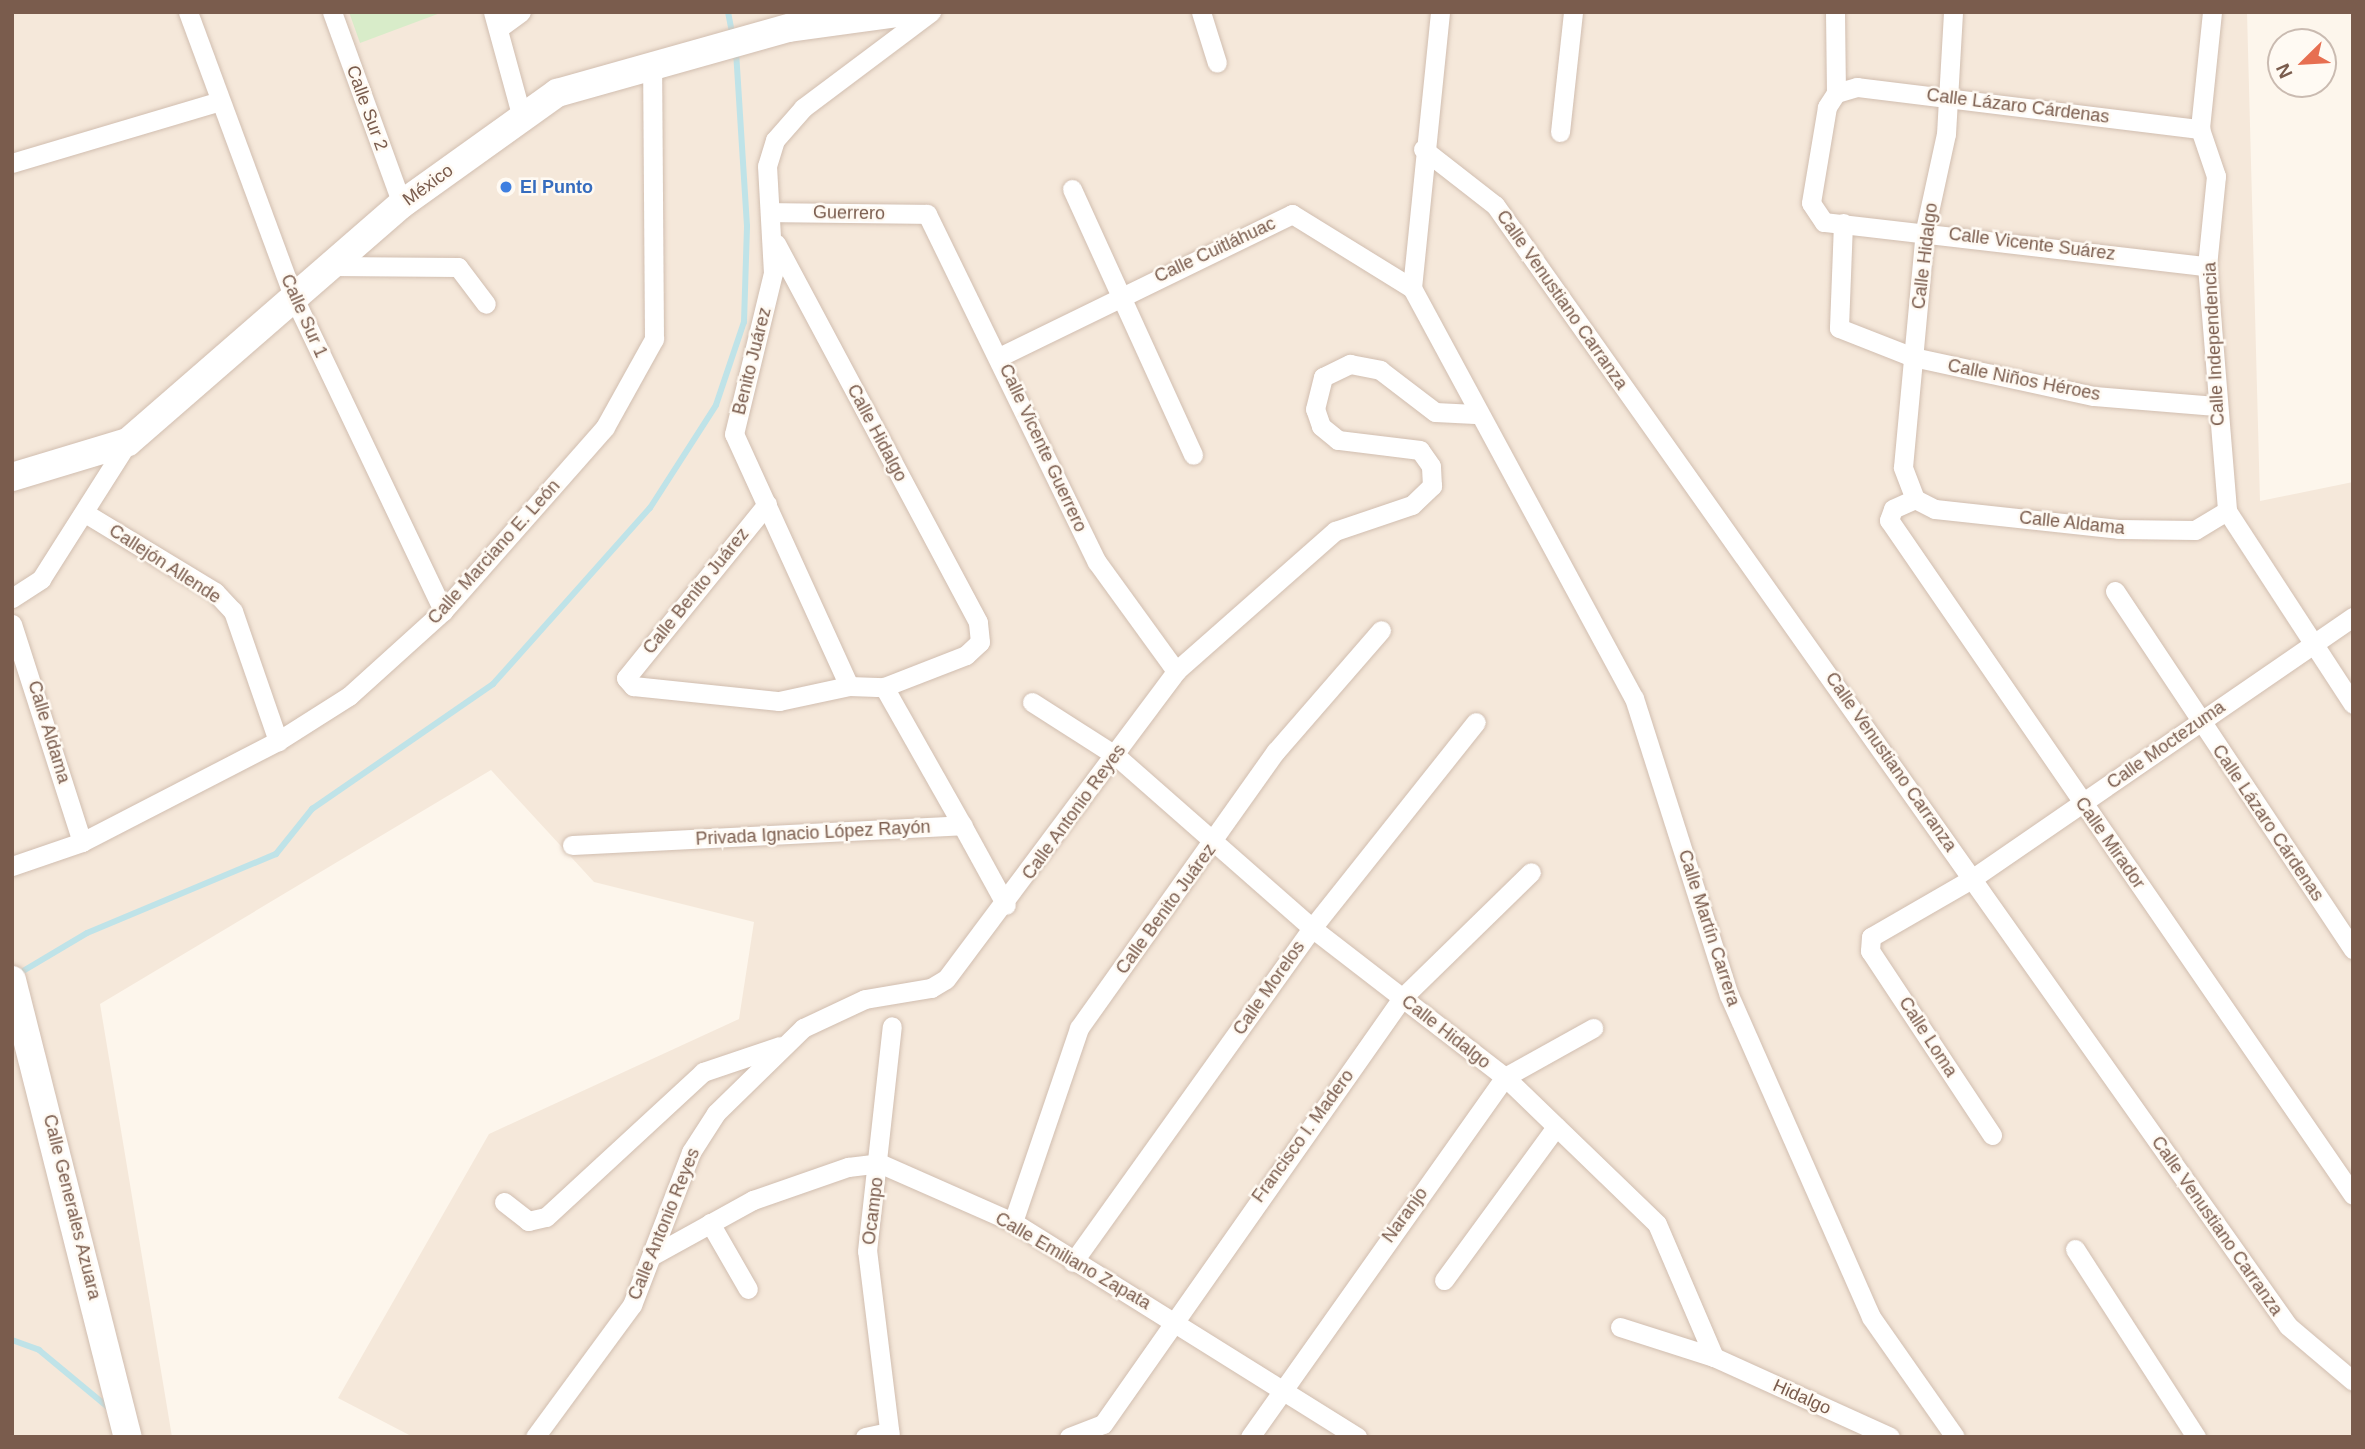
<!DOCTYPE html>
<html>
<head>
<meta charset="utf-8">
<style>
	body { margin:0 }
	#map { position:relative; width:2365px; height:1449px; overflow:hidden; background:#fdf6ec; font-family:Helvetica,sans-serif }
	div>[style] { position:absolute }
	.residential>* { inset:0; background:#f5e8da }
	.green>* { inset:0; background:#d8ecc9 }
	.stream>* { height:6px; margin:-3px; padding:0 3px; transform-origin:3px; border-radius:3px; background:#bfe3e8 }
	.roads { filter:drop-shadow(0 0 2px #d1beb0) drop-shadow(0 0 2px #d1beb0) }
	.street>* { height:19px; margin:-9.5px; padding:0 9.5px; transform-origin:9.5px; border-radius:9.5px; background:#fff }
	.secondary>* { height:28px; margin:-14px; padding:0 14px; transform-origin:14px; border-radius:14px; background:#fff }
	.dots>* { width:19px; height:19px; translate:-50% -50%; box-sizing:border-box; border:4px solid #fffaf3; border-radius:50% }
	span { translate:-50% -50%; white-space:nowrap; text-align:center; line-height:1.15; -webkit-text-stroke:5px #fffaf3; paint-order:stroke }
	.street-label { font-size:18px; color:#7a5c4d }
	.shop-label { font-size:18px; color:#366cbe; font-weight:700 }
	.left { translate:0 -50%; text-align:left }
	.frame { position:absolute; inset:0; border:14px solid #7a5c4d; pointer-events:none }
	.north { position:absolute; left:2267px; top:28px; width:70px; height:70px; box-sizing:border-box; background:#fffaf3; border:2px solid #cabbb1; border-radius:50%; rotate:246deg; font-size:19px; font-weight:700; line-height:28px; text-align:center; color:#7a5c4d }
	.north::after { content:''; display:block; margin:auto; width:24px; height:32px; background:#e76f51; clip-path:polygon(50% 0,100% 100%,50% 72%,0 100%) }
</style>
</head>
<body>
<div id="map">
	<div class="residential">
		<div style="clip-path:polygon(12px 12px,2247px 12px,2260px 501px,2353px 482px,2353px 1437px,413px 1437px,338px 1398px,489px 1134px,739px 1019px,754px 922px,594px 882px,491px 770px,100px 1004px,172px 1437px,12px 1437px)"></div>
	</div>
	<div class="green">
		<div style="clip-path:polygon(349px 12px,443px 12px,360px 43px)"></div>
	</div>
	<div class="stream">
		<div style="left:728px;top:12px;width:26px;rotate:79deg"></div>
		<div style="left:18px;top:974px;width:80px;rotate:-30.7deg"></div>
		<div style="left:87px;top:933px;width:205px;rotate:-22.7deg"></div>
		<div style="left:276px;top:854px;width:58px;rotate:-51.3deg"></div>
		<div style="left:312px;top:809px;width:220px;rotate:-34.6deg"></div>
		<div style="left:493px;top:684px;width:236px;rotate:-48.3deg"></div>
		<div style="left:650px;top:508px;width:122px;rotate:-57.3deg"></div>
		<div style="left:716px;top:405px;width:88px;rotate:-71.4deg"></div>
		<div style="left:744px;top:322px;width:96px;rotate:-88.2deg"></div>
		<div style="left:747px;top:226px;width:174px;rotate:-93.6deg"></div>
		<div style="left:12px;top:1340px;width:29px;rotate:20deg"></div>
		<div style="left:39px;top:1350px;width:92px;rotate:39.7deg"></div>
	</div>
	<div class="roads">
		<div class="street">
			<div style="left:188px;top:12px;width:305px;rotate:69.7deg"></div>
			<div style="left:294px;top:298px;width:347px;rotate:64.5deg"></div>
			<div style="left:332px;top:12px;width:204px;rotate:70deg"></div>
			<div style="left:493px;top:12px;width:110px;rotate:74.7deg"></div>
			<div style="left:1201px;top:12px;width:53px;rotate:72.6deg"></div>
			<div style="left:1835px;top:12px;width:81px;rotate:89.3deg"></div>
			<div style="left:2212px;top:12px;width:118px;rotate:95.9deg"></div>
			<div style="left:2200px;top:129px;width:50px;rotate:71.2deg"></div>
			<div style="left:2216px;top:176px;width:90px;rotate:95.7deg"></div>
			<div style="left:2207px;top:266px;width:246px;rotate:85.3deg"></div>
			<div style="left:2227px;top:511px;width:230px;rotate:56.9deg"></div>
			<div style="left:499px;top:28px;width:27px;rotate:-36deg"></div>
			<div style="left:1836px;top:93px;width:17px;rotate:123deg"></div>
			<div style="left:1827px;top:107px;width:97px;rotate:99.5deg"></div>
			<div style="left:1811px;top:203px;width:23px;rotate:56deg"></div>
			<div style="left:1824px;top:222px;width:386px;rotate:6.6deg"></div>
			<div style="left:1836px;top:93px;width:22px;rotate:-16deg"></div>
			<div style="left:1857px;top:87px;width:346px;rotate:7deg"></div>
			<div style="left:1560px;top:132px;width:121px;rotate:-83.8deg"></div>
			<div style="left:1423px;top:149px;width:91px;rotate:37.9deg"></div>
			<div style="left:1495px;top:205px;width:1373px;rotate:54.72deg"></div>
			<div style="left:2288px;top:1326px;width:85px;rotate:40.2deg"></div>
			<div style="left:12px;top:163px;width:217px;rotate:-16.6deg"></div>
			<div style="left:1072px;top:189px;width:292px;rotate:65.5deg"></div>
			<div style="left:770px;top:212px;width:157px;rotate:0.7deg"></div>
			<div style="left:927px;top:214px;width:387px;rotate:64deg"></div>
			<div style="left:1097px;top:562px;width:135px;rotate:54.1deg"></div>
			<div style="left:1843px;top:223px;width:105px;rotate:92.2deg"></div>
			<div style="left:1839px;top:328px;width:79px;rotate:21.4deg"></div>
			<div style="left:1913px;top:357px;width:185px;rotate:12.2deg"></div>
			<div style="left:2094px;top:396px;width:122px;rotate:4.7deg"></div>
			<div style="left:330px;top:266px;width:128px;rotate:0.4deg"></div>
			<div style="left:458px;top:267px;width:46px;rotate:52.9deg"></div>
			<div style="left:1412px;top:288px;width:277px;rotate:-84.2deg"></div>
			<div style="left:999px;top:357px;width:326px;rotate:-26deg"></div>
			<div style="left:1292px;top:214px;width:141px;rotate:31.7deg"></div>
			<div style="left:1412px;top:288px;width:466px;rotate:61.6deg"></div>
			<div style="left:1634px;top:698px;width:312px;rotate:72.3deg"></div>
			<div style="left:1729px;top:995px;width:352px;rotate:66.2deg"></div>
			<div style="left:1871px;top:1317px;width:146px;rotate:55deg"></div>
			<div style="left:1915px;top:499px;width:24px;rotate:156deg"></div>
			<div style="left:1893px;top:509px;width:12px;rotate:110deg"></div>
			<div style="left:1889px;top:520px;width:819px;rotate:55.5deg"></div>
			<div style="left:1915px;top:499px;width:34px;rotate:-111deg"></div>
			<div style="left:1903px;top:467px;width:238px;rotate:-84.7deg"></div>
			<div style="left:1925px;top:230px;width:98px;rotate:-77.7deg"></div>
			<div style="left:1946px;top:134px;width:122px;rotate:-86.7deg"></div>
			<div style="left:1915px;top:499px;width:22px;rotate:27deg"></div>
			<div style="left:1935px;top:509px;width:184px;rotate:6.2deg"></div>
			<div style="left:2118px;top:529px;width:77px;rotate:0.7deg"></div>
			<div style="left:2195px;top:530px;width:37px;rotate:-31deg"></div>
			<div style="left:767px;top:504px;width:224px;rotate:129deg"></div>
			<div style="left:626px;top:678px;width:11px;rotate:49deg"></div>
			<div style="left:633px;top:686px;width:147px;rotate:5.9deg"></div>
			<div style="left:779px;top:701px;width:72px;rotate:-12.1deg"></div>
			<div style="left:849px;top:686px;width:35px;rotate:2deg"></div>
			<div style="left:884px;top:687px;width:88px;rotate:-21.3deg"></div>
			<div style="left:966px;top:655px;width:19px;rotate:-43deg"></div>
			<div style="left:980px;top:642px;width:20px;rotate:-96deg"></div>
			<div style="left:978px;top:622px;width:429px;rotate:-118.1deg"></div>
			<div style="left:85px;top:513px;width:152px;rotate:31.3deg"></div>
			<div style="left:215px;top:592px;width:26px;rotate:47deg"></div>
			<div style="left:233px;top:611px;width:138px;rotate:70.9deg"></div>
			<div style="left:2115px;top:591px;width:430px;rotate:56.4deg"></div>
			<div style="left:12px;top:598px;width:35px;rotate:-33deg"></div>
			<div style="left:41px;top:579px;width:162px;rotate:-57.6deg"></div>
			<div style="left:12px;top:624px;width:229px;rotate:72.2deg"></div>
			<div style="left:849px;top:686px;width:277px;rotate:-114.5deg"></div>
			<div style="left:734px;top:434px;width:166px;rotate:-76.4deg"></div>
			<div style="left:773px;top:273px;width:107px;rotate:-93.2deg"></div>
			<div style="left:767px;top:166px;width:27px;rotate:-73deg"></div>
			<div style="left:775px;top:140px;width:43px;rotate:-48.8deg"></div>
			<div style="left:803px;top:108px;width:160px;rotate:-36.9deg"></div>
			<div style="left:884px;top:687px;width:159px;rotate:60.5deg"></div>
			<div style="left:1032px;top:702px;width:98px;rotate:32.6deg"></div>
			<div style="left:1115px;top:755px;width:262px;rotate:41.3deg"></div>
			<div style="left:1312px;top:928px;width:244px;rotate:37.7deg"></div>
			<div style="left:1505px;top:1077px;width:211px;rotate:44deg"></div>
			<div style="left:1657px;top:1224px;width:145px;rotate:66.8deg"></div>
			<div style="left:572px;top:845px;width:391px;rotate:-2.9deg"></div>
			<div style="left:962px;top:825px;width:91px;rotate:61.2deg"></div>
			<div style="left:12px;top:866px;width:74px;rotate:-18.9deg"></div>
			<div style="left:82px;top:842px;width:220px;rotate:-27.3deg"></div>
			<div style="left:278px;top:741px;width:84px;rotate:-32.4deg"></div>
			<div style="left:349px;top:696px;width:127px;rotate:-42.1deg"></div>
			<div style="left:443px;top:611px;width:245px;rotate:-48.6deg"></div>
			<div style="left:605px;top:427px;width:101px;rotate:-60.9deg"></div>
			<div style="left:654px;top:339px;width:273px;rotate:-90.4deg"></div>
			<div style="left:1992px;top:1135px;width:221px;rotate:-123.5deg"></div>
			<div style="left:1870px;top:951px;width:14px;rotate:-86deg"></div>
			<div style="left:1871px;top:937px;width:118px;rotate:-30deg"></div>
			<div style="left:1973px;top:878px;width:461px;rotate:-34.5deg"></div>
			<div style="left:504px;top:1202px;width:31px;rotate:38deg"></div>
			<div style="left:528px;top:1221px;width:18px;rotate:-13deg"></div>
			<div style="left:546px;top:1217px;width:214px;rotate:-42.7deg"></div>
			<div style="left:703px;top:1072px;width:81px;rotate:-18.7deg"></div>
			<div style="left:1013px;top:1222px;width:205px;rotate:-71.2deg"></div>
			<div style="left:1079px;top:1028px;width:340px;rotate:-54.6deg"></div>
			<div style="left:1276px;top:751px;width:160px;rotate:-49deg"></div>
			<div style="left:710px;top:1223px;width:76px;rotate:60.1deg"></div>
			<div style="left:2075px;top:1249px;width:224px;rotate:57.2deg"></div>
			<div style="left:655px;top:1254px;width:112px;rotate:-28.9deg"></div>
			<div style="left:753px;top:1200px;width:101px;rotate:-19.2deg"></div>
			<div style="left:848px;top:1167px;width:31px;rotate:-7deg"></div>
			<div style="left:879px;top:1163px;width:146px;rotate:23.8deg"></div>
			<div style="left:1013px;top:1222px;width:406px;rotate:32deg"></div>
			<div style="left:1073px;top:1262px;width:411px;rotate:-54.4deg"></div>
			<div style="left:1312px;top:928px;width:263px;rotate:-51.5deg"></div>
			<div style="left:1444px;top:1280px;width:190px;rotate:-53.8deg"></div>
			<div style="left:1620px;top:1327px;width:99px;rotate:17.7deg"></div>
			<div style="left:1714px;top:1357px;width:193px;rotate:24.4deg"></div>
			<div style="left:535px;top:1437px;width:164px;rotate:-53.7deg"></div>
			<div style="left:632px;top:1305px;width:164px;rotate:-68.9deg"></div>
			<div style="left:691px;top:1152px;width:46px;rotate:-57.3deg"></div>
			<div style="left:716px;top:1113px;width:122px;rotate:-44.3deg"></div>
			<div style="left:803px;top:1028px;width:68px;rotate:-25.1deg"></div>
			<div style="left:865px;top:999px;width:67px;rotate:-9.5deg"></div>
			<div style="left:931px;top:988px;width:17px;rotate:-31deg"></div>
			<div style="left:946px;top:979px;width:384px;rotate:-53.2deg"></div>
			<div style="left:1176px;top:671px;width:212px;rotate:-41.4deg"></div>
			<div style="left:1335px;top:531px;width:81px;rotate:-18.7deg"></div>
			<div style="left:1412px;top:505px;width:28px;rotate:-44deg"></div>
			<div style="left:1432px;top:486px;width:20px;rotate:-93deg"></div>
			<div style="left:1431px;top:466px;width:19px;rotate:-125deg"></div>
			<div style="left:1420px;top:450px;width:83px;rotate:-173deg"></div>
			<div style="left:1338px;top:440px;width:22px;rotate:-141deg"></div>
			<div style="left:1321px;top:426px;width:18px;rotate:-109deg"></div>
			<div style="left:1315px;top:409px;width:33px;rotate:-76deg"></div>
			<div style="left:1323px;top:377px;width:30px;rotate:-26deg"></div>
			<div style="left:1350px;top:364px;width:31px;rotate:11deg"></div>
			<div style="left:1380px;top:370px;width:69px;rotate:37.4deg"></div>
			<div style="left:1435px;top:412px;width:40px;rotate:2.9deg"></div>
			<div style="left:865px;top:1437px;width:25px;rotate:-12deg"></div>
			<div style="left:890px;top:1437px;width:187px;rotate:-97deg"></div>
			<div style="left:867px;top:1251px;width:226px;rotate:-83.7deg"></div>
			<div style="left:1069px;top:1437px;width:36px;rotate:-21deg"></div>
			<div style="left:1103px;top:1424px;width:520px;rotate:-54.94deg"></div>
			<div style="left:1402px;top:998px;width:180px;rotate:-44.3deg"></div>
			<div style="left:1250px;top:1437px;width:441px;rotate:-54.7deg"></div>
			<div style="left:1505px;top:1077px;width:101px;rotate:-29.1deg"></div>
		</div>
		<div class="secondary">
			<div style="left:12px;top:477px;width:121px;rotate:-16.8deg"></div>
			<div style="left:128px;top:442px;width:363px;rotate:-41deg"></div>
			<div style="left:402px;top:204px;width:191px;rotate:-35.6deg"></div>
			<div style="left:557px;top:93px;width:241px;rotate:-15.7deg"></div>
			<div style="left:789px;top:28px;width:116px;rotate:-7.9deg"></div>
			<div style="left:12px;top:980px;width:471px;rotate:75.8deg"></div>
		</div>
	</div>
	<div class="dots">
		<div style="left:506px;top:187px;background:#3f7fe0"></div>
	</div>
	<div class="street-label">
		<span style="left:2018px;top:106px;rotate:7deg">Calle Lázaro Cárdenas</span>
		<span style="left:367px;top:108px;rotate:70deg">Calle Sur 2</span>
		<span style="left:428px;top:185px;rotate:-36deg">México</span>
		<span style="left:849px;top:213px;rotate:1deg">Guerrero</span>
		<span style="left:2032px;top:244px;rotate:7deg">Calle Vicente Suárez</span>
		<span style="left:1215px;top:250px;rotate:-25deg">Calle Cuitláhuac</span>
		<span style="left:1925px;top:256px;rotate:-83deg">Calle Hidalgo</span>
		<span style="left:1562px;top:300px;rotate:55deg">Calle Venustiano Carranza</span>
		<span style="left:304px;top:316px;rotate:66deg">Calle Sur 1</span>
		<span style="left:2214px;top:344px;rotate:-93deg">Calle Independencia</span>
		<span style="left:752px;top:361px;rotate:-76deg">Benito Juárez</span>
		<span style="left:2024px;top:380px;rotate:11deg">Calle Niños Héroes</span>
		<span style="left:877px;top:433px;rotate:62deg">Calle Hidalgo</span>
		<span style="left:1043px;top:448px;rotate:65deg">Calle Vicente Guerrero</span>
		<span style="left:2072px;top:523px;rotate:6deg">Calle Aldama</span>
		<span style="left:494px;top:552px;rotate:-48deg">Calle Marciano E. León</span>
		<span style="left:165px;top:564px;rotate:33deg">Callejón Allende</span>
		<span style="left:696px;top:591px;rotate:-51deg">Calle Benito Juárez</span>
		<span style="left:49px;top:732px;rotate:73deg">Calle Aldama</span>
		<span style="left:2166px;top:745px;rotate:-35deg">Calle Moctezuma</span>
		<span style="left:1891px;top:762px;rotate:55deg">Calle Venustiano Carranza</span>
		<span style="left:1074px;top:812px;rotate:-54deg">Calle Antonio Reyes</span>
		<span style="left:2268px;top:823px;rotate:56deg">Calle Lázaro Cárdenas</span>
		<span style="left:813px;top:833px;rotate:-3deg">Privada Ignacio López Rayón</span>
		<span style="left:2110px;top:843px;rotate:55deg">Calle Mirador</span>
		<span style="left:1166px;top:909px;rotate:-54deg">Calle Benito Juárez</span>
		<span style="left:1709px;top:928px;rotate:72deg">Calle Martín Carrera</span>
		<span style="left:1269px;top:988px;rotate:-55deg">Calle Morelos</span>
		<span style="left:1446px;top:1032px;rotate:38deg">Calle Hidalgo</span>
		<span style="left:1928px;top:1037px;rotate:57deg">Calle Loma</span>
		<span style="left:1303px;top:1136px;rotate:-54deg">Francisco I. Madero</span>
		<span style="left:72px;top:1207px;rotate:76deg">Calle Generales Azuara</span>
		<span style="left:873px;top:1211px;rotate:-83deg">Ocampo</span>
		<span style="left:1405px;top:1215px;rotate:-54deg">Naranjo</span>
		<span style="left:664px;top:1224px;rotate:-68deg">Calle Antonio Reyes</span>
		<span style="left:2217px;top:1226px;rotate:55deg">Calle Venustiano Carranza</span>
		<span style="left:1073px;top:1261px;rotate:30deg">Calle Emiliano Zapata</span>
		<span style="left:1802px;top:1397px;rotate:24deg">Hidalgo</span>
	</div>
	<div class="shop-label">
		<span class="left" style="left:520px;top:187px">El Punto</span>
	</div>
	<div class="frame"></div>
	<div class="north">N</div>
</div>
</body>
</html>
